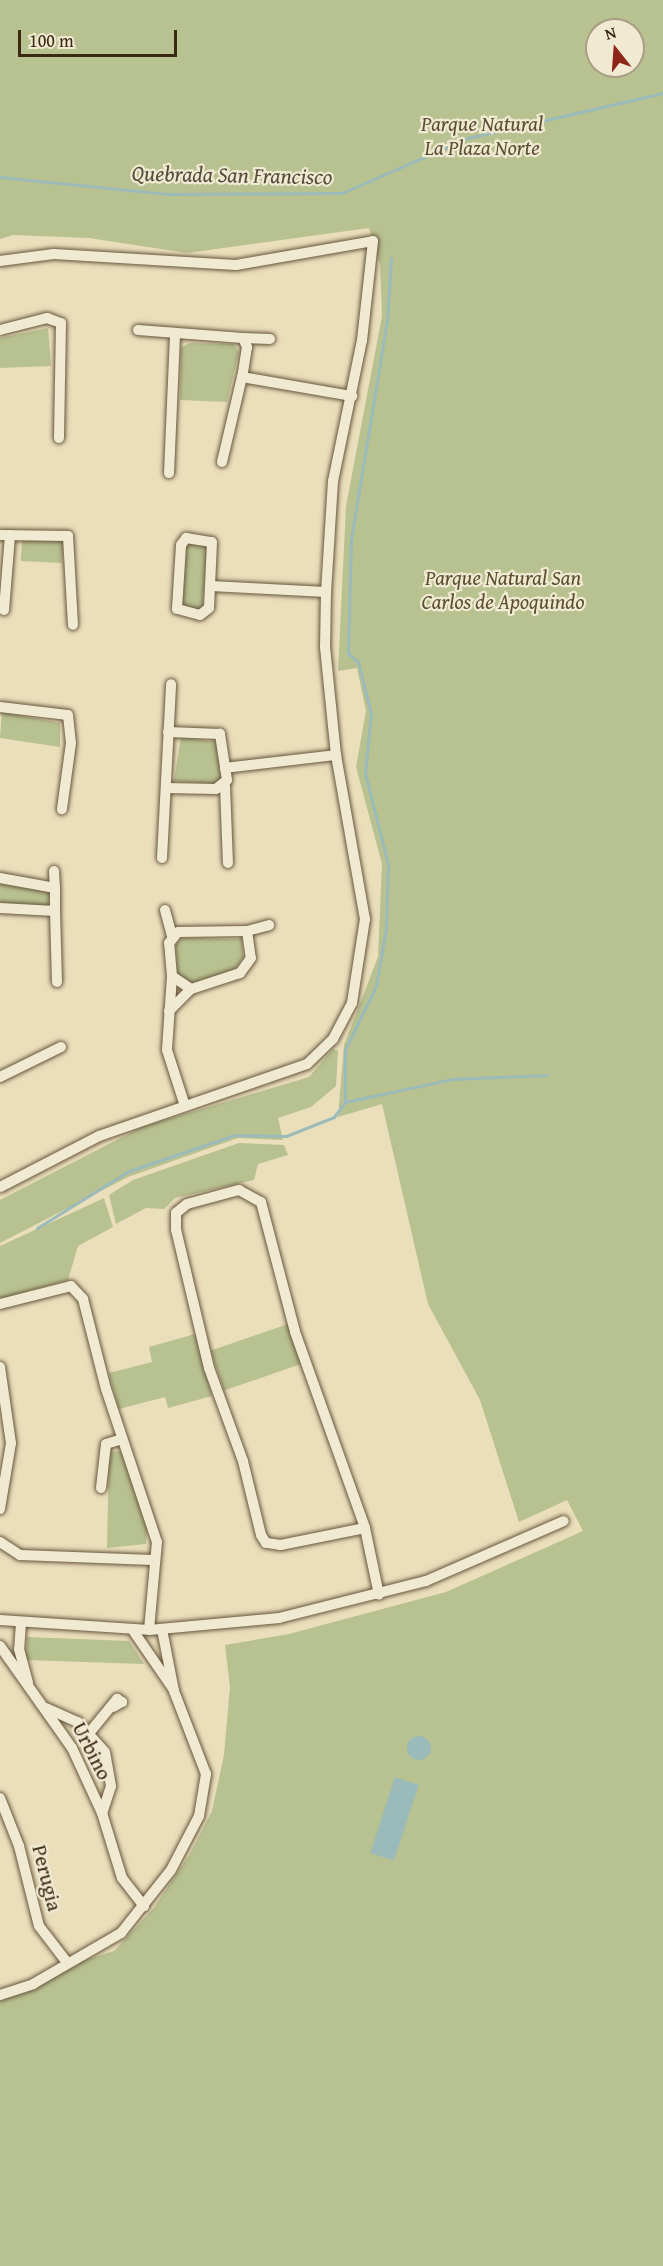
<!DOCTYPE html>
<html>
<head>
<meta charset="utf-8">
<style>
	body { margin:0 }
	#map { position:relative; width:663px; height:2266px; overflow:hidden; background:#eadebb; font-family:"Gentium Book Plus",serif }
	div>[style] { position:absolute }
	.green>* { inset:0; background:#b8c190; transform-origin:0 0 }
	.water>* { inset:0; background:#9bbaba; transform-origin:0 0 }
	.round { border-radius:50% }
	.stream>* { height:3px; margin:-1.5px; padding:0 1.5px; transform-origin:1.5px; border-radius:1.5px; background:#9bbaba }
	.roads { filter:drop-shadow(0 0 2px #68563c) drop-shadow(0 0 2px #68563c) }
	.minor>* { height:10px; margin:-5px; padding:0 5px; transform-origin:5px; border-radius:5px; background:#f1ead3 }
	span { translate:-50% -50%; white-space:nowrap; text-align:center; line-height:1.15; -webkit-text-stroke:4.5px #f1ead3; paint-order:stroke }
	.park-label { font-size:21px; color:#5b4f31; font-style:italic }
	.street-label { font-size:21px; color:#3c2911 }
	.water-label { font-size:22px; color:#544d3b; font-style:italic }
	.north { position:absolute; left:585px; top:18px; width:60px; height:60px; box-sizing:border-box; background:#f1ead3; border:2px solid #a99d85; border-radius:50%; rotate:343deg; font-size:16px; font-weight:700; line-height:24px; text-align:center; color:#3c2911 }
	.north::after { content:''; display:block; margin:auto; width:21px; height:27px; background:#8f2418; clip-path:polygon(50% 0,100% 100%,50% 72%,0 100%) }
	.scale { position:absolute; left:18px; top:30px; width:159px; height:27px; box-sizing:border-box; border:3px solid #3c2911; border-top:0; padding-left:8px; font-size:18px; line-height:21px; white-space:nowrap; color:#3c2911; -webkit-text-stroke:4px #f1ead3; paint-order:stroke }
</style>
</head>
<body>
<div id="map">
	<div class="green">
		<div style="clip-path:polygon(evenodd,0 0,663px 0,663px 2266px,0 2266px,0 2001px,39px 1987px,73px 1964px,114px 1951px,153px 1909px,190px 1854px,212px 1811px,224px 1755px,230px 1687px,225px 1645px,289px 1634px,446px 1592px,583px 1531px,567px 1500px,519px 1522px,480px 1400px,428px 1304px,382px 1104px,338px 1117px,344px 1045px,378px 957px,382px 864px,356px 767px,366px 711px,357px 668px,338px 671px,346px 506px,382px 316px,380px 264px,369px 228px,187px 253px,89px 238px,13px 235px,0 239px,0 0,597px 30px,633px 30px,633px 66px,597px 66px,597px 30px)"></div>
		<div style="clip-path:polygon(48px 328px,51px 366px,0 368px,0 338px)"></div>
		<div style="clip-path:polygon(189px 343px,234px 344px,239px 352px,227px 402px,180px 400px,181px 348px)"></div>
		<div style="left:22px;top:539px;width:41px;height:22px;rotate:3deg"></div>
		<div style="left:185px;top:543px;width:23px;height:65px;rotate:5deg"></div>
		<div style="clip-path:polygon(2px 712px,60px 723px,60px 747px,0 738px)"></div>
		<div style="clip-path:polygon(181px 737px,217px 742px,221px 780px,217px 784px,174px 781px)"></div>
		<div style="left:0;top:882px;width:51px;height:20px;rotate:9deg"></div>
		<div style="clip-path:polygon(183px 938px,242px 939px,243px 958px,233px 971px,189px 984px,177px 976px,176px 944px)"></div>
		<div style="clip-path:polygon(333px 1049px,338px 1051px,336px 1086px,311px 1107px,278px 1118px,283px 1140px,238px 1138px,128px 1177px,0 1243px,0 1200px,142px 1127px,309px 1077px)"></div>
		<div style="clip-path:polygon(239px 1143px,284px 1145px,288px 1155px,258px 1164px,254px 1180px,175px 1198px,164px 1209px,146px 1208px,116px 1224px,109px 1195px,133px 1180px)"></div>
		<div style="clip-path:polygon(104px 1198px,113px 1227px,78px 1246px,68px 1280px,0 1299px,0 1246px)"></div>
		<div style="left:288px;top:1324px;width:42px;height:82px;rotate:71deg"></div>
		<div style="clip-path:polygon(195px 1334px,212px 1396px,168px 1408px,165px 1397px,119px 1409px,109px 1373px,152px 1362px,149px 1347px)"></div>
		<div style="clip-path:polygon(121px 1451px,147px 1528px,146px 1544px,107px 1548px,109px 1452px)"></div>
		<div style="clip-path:polygon(27px 1637px,129px 1641px,144px 1664px,26px 1660px)"></div>
	</div>
	<div class="water">
		<div class="round" style="left:407px;top:1736px;width:24px;height:24px"></div>
		<div style="left:395px;top:1777px;width:25px;height:80px;rotate:18deg"></div>
	</div>
	<div class="stream">
		<div style="left:0;top:177px;width:167px;rotate:5.8deg"></div>
		<div style="left:166px;top:194px;width:176px;rotate:-0.3deg"></div>
		<div style="left:342px;top:193px;width:137px;rotate:-23.6deg"></div>
		<div style="left:468px;top:138px;width:200px;rotate:-13deg"></div>
		<div style="left:345px;top:1102px;width:109px;rotate:-12.1deg"></div>
		<div style="left:452px;top:1079px;width:95px;rotate:-2.4deg"></div>
		<div style="left:37px;top:1228px;width:108px;rotate:-31.8deg"></div>
		<div style="left:129px;top:1171px;width:111px;rotate:-18.9deg"></div>
		<div style="left:234px;top:1135px;width:52px;rotate:1.1deg"></div>
		<div style="left:286px;top:1136px;width:52px;rotate:-21.6deg"></div>
		<div style="left:334px;top:1117px;width:19px;rotate:-54deg"></div>
		<div style="left:345px;top:1102px;width:52px;rotate:-90deg"></div>
		<div style="left:345px;top:1050px;width:71px;rotate:-64.2deg"></div>
		<div style="left:376px;top:986px;width:59px;rotate:-80.2deg"></div>
		<div style="left:386px;top:928px;width:64px;rotate:-88.2deg"></div>
		<div style="left:388px;top:864px;width:94px;rotate:-104.2deg"></div>
		<div style="left:365px;top:773px;width:60px;rotate:-84.3deg"></div>
		<div style="left:371px;top:713px;width:53px;rotate:-104.3deg"></div>
		<div style="left:358px;top:662px;width:13px;rotate:-138deg"></div>
		<div style="left:348px;top:653px;width:113px;rotate:-88.5deg"></div>
		<div style="left:351px;top:540px;width:222px;rotate:-80.7deg"></div>
		<div style="left:387px;top:321px;width:63px;rotate:-86.4deg"></div>
	</div>
	<div class="roads">
		<div class="minor">
			<div style="left:0;top:261px;width:54px;rotate:-7.4deg"></div>
			<div style="left:54px;top:254px;width:182px;rotate:3.5deg"></div>
			<div style="left:236px;top:265px;width:139px;rotate:-9.9deg"></div>
			<div style="left:373px;top:241px;width:100px;rotate:96.3deg"></div>
			<div style="left:362px;top:340px;width:144px;rotate:101.6deg"></div>
			<div style="left:333px;top:481px;width:111px;rotate:93.6deg"></div>
			<div style="left:326px;top:592px;width:55px;rotate:91deg"></div>
			<div style="left:325px;top:647px;width:109px;rotate:84.2deg"></div>
			<div style="left:336px;top:755px;width:167px;rotate:80deg"></div>
			<div style="left:365px;top:919px;width:85px;rotate:98.8deg"></div>
			<div style="left:352px;top:1003px;width:41px;rotate:117.8deg"></div>
			<div style="left:333px;top:1039px;width:36px;rotate:136deg"></div>
			<div style="left:307px;top:1064px;width:220px;rotate:160.9deg"></div>
			<div style="left:99px;top:1136px;width:111px;rotate:152.7deg"></div>
			<div style="left:0;top:330px;width:49px;rotate:-14.3deg"></div>
			<div style="left:47px;top:318px;width:15px;rotate:20deg"></div>
			<div style="left:61px;top:323px;width:115px;rotate:91deg"></div>
			<div style="left:138px;top:330px;width:105px;rotate:4.4deg"></div>
			<div style="left:243px;top:338px;width:10px;rotate:66deg"></div>
			<div style="left:247px;top:347px;width:30px;rotate:99deg"></div>
			<div style="left:242px;top:377px;width:112px;rotate:9.8deg"></div>
			<div style="left:243px;top:338px;width:27px;rotate:2deg"></div>
			<div style="left:222px;top:462px;width:87px;rotate:-76.8deg"></div>
			<div style="left:169px;top:473px;width:140px;rotate:-87.5deg"></div>
			<div style="left:0;top:535px;width:68px;rotate:0.8deg"></div>
			<div style="left:68px;top:536px;width:89px;rotate:86.8deg"></div>
			<div style="left:186px;top:538px;width:26px;rotate:9deg"></div>
			<div style="left:212px;top:542px;width:66px;rotate:92.6deg"></div>
			<div style="left:209px;top:608px;width:11px;rotate:142deg"></div>
			<div style="left:200px;top:615px;width:24px;rotate:-165deg"></div>
			<div style="left:177px;top:609px;width:64px;rotate:-86.4deg"></div>
			<div style="left:181px;top:545px;width:9px;rotate:-54deg"></div>
			<div style="left:211px;top:586px;width:115px;rotate:3deg"></div>
			<div style="left:4px;top:610px;width:75px;rotate:-85.4deg"></div>
			<div style="left:0;top:707px;width:68px;rotate:6.7deg"></div>
			<div style="left:68px;top:715px;width:28px;rotate:84deg"></div>
			<div style="left:71px;top:743px;width:67px;rotate:97.8deg"></div>
			<div style="left:225px;top:768px;width:112px;rotate:-6.7deg"></div>
			<div style="left:225px;top:786px;width:77px;rotate:87.8deg"></div>
			<div style="left:166px;top:788px;width:50px;rotate:1.1deg"></div>
			<div style="left:216px;top:789px;width:14px;rotate:-39deg"></div>
			<div style="left:227px;top:780px;width:47px;rotate:-98.7deg"></div>
			<div style="left:220px;top:734px;width:52px;rotate:-177.8deg"></div>
			<div style="left:162px;top:858px;width:174px;rotate:-87deg"></div>
			<div style="left:54px;top:871px;width:17px;rotate:87deg"></div>
			<div style="left:0;top:878px;width:56px;rotate:10.3deg"></div>
			<div style="left:55px;top:888px;width:23px;rotate:90deg"></div>
			<div style="left:55px;top:911px;width:55px;rotate:-176.9deg"></div>
			<div style="left:165px;top:910px;width:27px;rotate:75deg"></div>
			<div style="left:55px;top:911px;width:71px;rotate:88.4deg"></div>
			<div style="left:247px;top:931px;width:27px;rotate:82deg"></div>
			<div style="left:251px;top:958px;width:19px;rotate:126deg"></div>
			<div style="left:240px;top:973px;width:52px;rotate:161.9deg"></div>
			<div style="left:191px;top:989px;width:23px;rotate:-146deg"></div>
			<div style="left:172px;top:976px;width:33px;rotate:-95deg"></div>
			<div style="left:169px;top:943px;width:14px;rotate:-51deg"></div>
			<div style="left:178px;top:932px;width:69px;rotate:-0.8deg"></div>
			<div style="left:247px;top:931px;width:23px;rotate:-15deg"></div>
			<div style="left:172px;top:976px;width:74px;rotate:93.9deg"></div>
			<div style="left:167px;top:1050px;width:59px;rotate:72.2deg"></div>
			<div style="left:169px;top:1011px;width:31px;rotate:-45deg"></div>
			<div style="left:0;top:1077px;width:68px;rotate:-26.2deg"></div>
			<div style="left:0;top:1304px;width:73px;rotate:-14.2deg"></div>
			<div style="left:71px;top:1286px;width:18px;rotate:47deg"></div>
			<div style="left:83px;top:1299px;width:93px;rotate:75.7deg"></div>
			<div style="left:106px;top:1389px;width:161px;rotate:71.6deg"></div>
			<div style="left:157px;top:1542px;width:88px;rotate:95.2deg"></div>
			<div style="left:0;top:1367px;width:77px;rotate:81.8deg"></div>
			<div style="left:11px;top:1443px;width:67px;rotate:99.5deg"></div>
			<div style="left:101px;top:1488px;width:44px;rotate:-83.5deg"></div>
			<div style="left:106px;top:1444px;width:17px;rotate:-17deg"></div>
			<div style="left:365px;top:1528px;width:86px;rotate:168.6deg"></div>
			<div style="left:281px;top:1545px;width:15px;rotate:-172deg"></div>
			<div style="left:266px;top:1543px;width:9px;rotate:-122deg"></div>
			<div style="left:261px;top:1535px;width:76px;rotate:-103.7deg"></div>
			<div style="left:243px;top:1461px;width:99px;rotate:-110.1deg"></div>
			<div style="left:209px;top:1368px;width:142px;rotate:-103.4deg"></div>
			<div style="left:176px;top:1230px;width:17px;rotate:-90deg"></div>
			<div style="left:176px;top:1213px;width:14px;rotate:-39deg"></div>
			<div style="left:187px;top:1204px;width:54px;rotate:-15.1deg"></div>
			<div style="left:239px;top:1190px;width:25px;rotate:29deg"></div>
			<div style="left:261px;top:1202px;width:134px;rotate:75.3deg"></div>
			<div style="left:295px;top:1332px;width:208px;rotate:70.3deg"></div>
			<div style="left:365px;top:1528px;width:68px;rotate:78.2deg"></div>
			<div style="left:0;top:1542px;width:24px;rotate:33deg"></div>
			<div style="left:20px;top:1555px;width:133px;rotate:2.2deg"></div>
			<div style="left:0;top:1620px;width:149px;rotate:3.8deg"></div>
			<div style="left:149px;top:1630px;width:131px;rotate:-5.3deg"></div>
			<div style="left:279px;top:1618px;width:152px;rotate:-14.1deg"></div>
			<div style="left:426px;top:1581px;width:150px;rotate:-23.5deg"></div>
			<div style="left:21px;top:1623px;width:26px;rotate:94deg"></div>
			<div style="left:19px;top:1649px;width:35px;rotate:75deg"></div>
			<div style="left:132px;top:1629px;width:74px;rotate:55.5deg"></div>
			<div style="left:0;top:1646px;width:125px;rotate:54.8deg"></div>
			<div style="left:72px;top:1748px;width:72px;rotate:65.2deg"></div>
			<div style="left:102px;top:1813px;width:68px;rotate:72.9deg"></div>
			<div style="left:122px;top:1878px;width:36px;rotate:52deg"></div>
			<div style="left:46px;top:1708px;width:35px;rotate:24deg"></div>
			<div style="left:78px;top:1722px;width:40px;rotate:48deg"></div>
			<div style="left:105px;top:1752px;width:35px;rotate:80deg"></div>
			<div style="left:111px;top:1786px;width:28px;rotate:108deg"></div>
			<div style="left:90px;top:1732px;width:43px;rotate:-50.7deg"></div>
			<div style="left:117px;top:1699px;width:6px;rotate:31deg"></div>
			<div style="left:122px;top:1702px;width:10px;rotate:151deg"></div>
			<div style="left:0;top:1798px;width:52px;rotate:68.4deg"></div>
			<div style="left:19px;top:1846px;width:82px;rotate:76deg"></div>
			<div style="left:39px;top:1926px;width:44px;rotate:52.4deg"></div>
			<div style="left:0;top:1995px;width:35px;rotate:-18deg"></div>
			<div style="left:33px;top:1984px;width:102px;rotate:-30.1deg"></div>
			<div style="left:121px;top:1933px;width:80px;rotate:-51.6deg"></div>
			<div style="left:171px;top:1870px;width:61px;rotate:-62.6deg"></div>
			<div style="left:199px;top:1816px;width:43px;rotate:-80.5deg"></div>
			<div style="left:206px;top:1774px;width:89px;rotate:-111.1deg"></div>
			<div style="left:174px;top:1691px;width:63px;rotate:-101deg"></div>
		</div>
	</div>
	<div class="park-label">
		<span style="left:482px;top:136px">Parque Natural<br>La Plaza Norte</span>
		<span style="left:503px;top:590px">Parque Natural San<br>Carlos de Apoquindo</span>
	</div>
	<div class="street-label">
		<span style="left:92px;top:1751px;rotate:63deg">Urbino</span>
		<span style="left:47px;top:1878px;rotate:76deg">Perugia</span>
	</div>
	<div class="water-label">
		<span style="left:232px;top:175px;rotate:1deg">Quebrada San Francisco</span>
	</div>
	<div class="north">N</div>
	<div class="scale">100 m</div>
</div>
</body>
</html>
